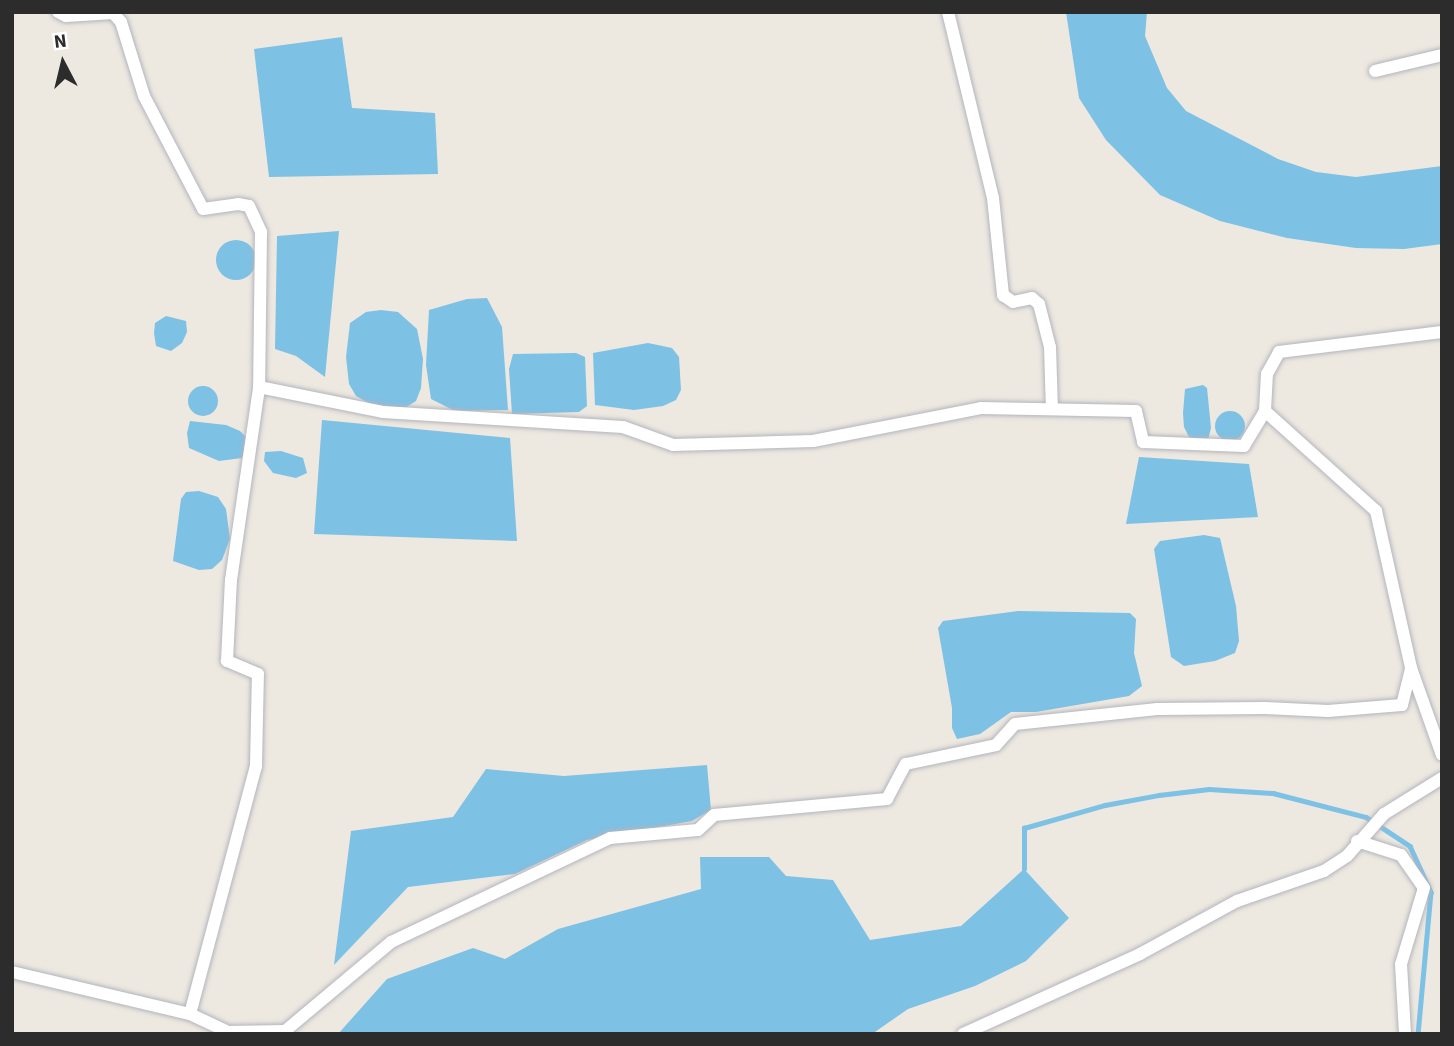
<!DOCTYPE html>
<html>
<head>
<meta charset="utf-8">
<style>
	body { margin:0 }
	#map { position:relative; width:1454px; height:1046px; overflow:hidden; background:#ede8e0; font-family:"Source Sans 3",sans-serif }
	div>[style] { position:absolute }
	.water>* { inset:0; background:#7dc1e5 }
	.round { border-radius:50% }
	.stream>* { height:4.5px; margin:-2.25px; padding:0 2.25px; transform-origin:2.25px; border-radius:2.25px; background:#7dc1e5 }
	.roads { filter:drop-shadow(0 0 2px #b3b5be) drop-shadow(0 0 2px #b3b5be) }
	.street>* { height:12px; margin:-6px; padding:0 6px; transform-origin:6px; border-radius:6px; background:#fff }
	span { translate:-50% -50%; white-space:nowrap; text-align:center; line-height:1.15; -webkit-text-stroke:5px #fff; paint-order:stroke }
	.frame { position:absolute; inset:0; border:14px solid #2c2c2c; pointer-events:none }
	.north { position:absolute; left:28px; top:28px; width:70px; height:70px; -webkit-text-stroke:5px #fff; paint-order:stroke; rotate:353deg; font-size:19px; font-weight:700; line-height:28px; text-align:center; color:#2c2c2c }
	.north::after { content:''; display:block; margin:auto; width:24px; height:32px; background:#2c2c2c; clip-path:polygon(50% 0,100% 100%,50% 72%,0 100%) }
</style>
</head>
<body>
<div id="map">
	<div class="water">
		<div style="clip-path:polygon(1066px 12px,1147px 12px,1145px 36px,1167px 88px,1186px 111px,1278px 159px,1316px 172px,1356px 177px,1442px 166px,1442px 244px,1404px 249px,1356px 248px,1287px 238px,1220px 221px,1160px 195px,1106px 140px,1079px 98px)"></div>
		<div style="clip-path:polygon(342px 37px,352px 108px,435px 113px,438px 174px,269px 177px,254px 49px)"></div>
		<div style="clip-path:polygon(339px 231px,325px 377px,296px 356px,275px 349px,277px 236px)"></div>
		<div class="round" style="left:216px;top:240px;width:40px;height:40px"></div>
		<div style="clip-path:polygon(487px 298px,502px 327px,508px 410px,455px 411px,431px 399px,426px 365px,429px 310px,467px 299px)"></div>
		<div style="clip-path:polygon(381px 310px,398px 312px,417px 329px,423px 359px,421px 388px,416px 401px,405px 408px,372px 405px,356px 396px,349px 384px,346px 357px,350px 323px,366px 312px)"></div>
		<div style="clip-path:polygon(166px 316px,186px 321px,187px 332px,182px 343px,171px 351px,156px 346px,154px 333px,155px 323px)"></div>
		<div style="clip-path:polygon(648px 343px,672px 348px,679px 357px,681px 390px,676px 400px,663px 406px,634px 410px,595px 405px,593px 353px)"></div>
		<div style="clip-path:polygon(576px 353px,585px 357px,587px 406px,579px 412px,512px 414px,509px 369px,513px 354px)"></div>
		<div style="clip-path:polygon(1203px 385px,1207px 388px,1211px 428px,1208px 440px,1200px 442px,1189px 437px,1184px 427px,1183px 413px,1185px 389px)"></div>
		<div class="round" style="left:188px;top:386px;width:30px;height:30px"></div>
		<div class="round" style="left:1215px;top:411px;width:30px;height:30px"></div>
		<div style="clip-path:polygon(322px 420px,510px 438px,517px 541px,314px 534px)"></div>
		<div style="clip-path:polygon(190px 421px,226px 425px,240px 431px,248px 439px,242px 458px,219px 461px,189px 448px,187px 433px)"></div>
		<div style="clip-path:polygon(281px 451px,303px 458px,307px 473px,296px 478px,273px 473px,264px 461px,265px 452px)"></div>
		<div style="clip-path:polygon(1139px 457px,1249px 464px,1258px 517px,1126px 524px)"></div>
		<div style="clip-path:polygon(199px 491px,218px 497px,226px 509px,230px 539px,222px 560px,212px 569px,199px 570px,173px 561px,181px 499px,186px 492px)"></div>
		<div style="clip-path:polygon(1204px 535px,1220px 538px,1236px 606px,1239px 641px,1235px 653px,1215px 661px,1184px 666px,1171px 657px,1154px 549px,1160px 541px)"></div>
		<div style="clip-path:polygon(1018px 611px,1130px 613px,1136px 619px,1134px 653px,1142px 686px,1129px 696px,1036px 712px,1011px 712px,980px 734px,957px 739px,952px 728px,952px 708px,938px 628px,943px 621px)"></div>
		<div style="clip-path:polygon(707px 765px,711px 810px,692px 821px,587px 840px,515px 874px,408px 887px,334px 965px,351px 831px,453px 817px,486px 769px,564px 776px)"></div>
		<div style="clip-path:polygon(700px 857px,769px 857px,786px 876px,833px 880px,870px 940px,961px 926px,1024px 869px,1069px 918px,1026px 961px,975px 986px,908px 1009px,872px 1034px,338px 1034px,387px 979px,473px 948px,505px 959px,558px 929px,701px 889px)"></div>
	</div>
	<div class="stream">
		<div style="left:1024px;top:869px;width:41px;rotate:-90deg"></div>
		<div style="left:1024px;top:828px;width:84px;rotate:-15.9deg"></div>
		<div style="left:1105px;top:805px;width:55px;rotate:-10.5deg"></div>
		<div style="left:1159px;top:795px;width:50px;rotate:-6.8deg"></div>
		<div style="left:1209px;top:789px;width:64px;rotate:3.6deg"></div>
		<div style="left:1273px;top:793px;width:96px;rotate:14.5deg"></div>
		<div style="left:1366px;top:817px;width:53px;rotate:33.4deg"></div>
		<div style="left:1410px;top:846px;width:51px;rotate:65.5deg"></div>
		<div style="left:1431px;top:892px;width:143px;rotate:95.2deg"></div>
	</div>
	<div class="roads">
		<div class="street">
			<div style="left:58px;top:12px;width:9px;rotate:27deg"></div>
			<div style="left:66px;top:16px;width:47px;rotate:-3.7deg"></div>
			<div style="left:113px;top:13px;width:12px;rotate:48deg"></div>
			<div style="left:121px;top:22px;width:77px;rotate:72.7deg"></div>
			<div style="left:144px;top:96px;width:127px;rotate:62.4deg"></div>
			<div style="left:203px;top:209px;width:35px;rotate:-8deg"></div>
			<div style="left:238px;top:204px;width:11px;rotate:10deg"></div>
			<div style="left:249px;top:206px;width:29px;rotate:65deg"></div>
			<div style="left:261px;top:232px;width:155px;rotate:90.7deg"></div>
			<div style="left:948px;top:12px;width:191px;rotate:76.4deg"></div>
			<div style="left:993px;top:198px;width:98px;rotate:84.1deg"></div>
			<div style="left:1003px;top:295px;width:12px;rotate:35deg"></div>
			<div style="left:1013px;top:302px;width:19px;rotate:-12deg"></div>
			<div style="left:1032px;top:298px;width:9px;rotate:41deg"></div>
			<div style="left:1039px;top:304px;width:44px;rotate:75.7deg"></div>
			<div style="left:1050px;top:347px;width:62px;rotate:88.2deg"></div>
			<div style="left:1375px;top:71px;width:69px;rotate:-13.4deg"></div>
			<div style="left:1265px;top:411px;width:37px;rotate:-87deg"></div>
			<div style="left:1267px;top:374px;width:25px;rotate:-61deg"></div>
			<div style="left:1279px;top:352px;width:164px;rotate:-7deg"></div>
			<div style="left:1357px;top:841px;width:46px;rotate:17.7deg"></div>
			<div style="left:1401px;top:855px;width:40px;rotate:55.1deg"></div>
			<div style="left:1424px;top:888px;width:79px;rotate:106.8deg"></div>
			<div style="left:1401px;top:964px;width:70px;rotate:86.7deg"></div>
			<div style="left:12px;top:972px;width:183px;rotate:13.3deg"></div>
			<div style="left:190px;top:1014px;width:42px;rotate:25.3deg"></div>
			<div style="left:228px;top:1032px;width:57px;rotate:-1deg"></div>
			<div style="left:285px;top:1031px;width:138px;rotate:-40deg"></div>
			<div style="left:391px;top:942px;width:242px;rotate:-25.4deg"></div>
			<div style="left:610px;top:838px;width:88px;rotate:-5.2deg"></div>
			<div style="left:698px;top:830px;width:22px;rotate:-43deg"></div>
			<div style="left:714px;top:815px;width:174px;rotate:-5.3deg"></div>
			<div style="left:887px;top:799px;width:40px;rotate:-62deg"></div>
			<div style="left:906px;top:764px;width:92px;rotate:-11.9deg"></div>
			<div style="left:996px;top:745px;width:28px;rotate:-48deg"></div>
			<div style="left:1015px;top:724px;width:143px;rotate:-6deg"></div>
			<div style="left:1157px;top:709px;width:108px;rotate:-0.5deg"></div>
			<div style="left:1265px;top:708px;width:63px;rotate:2.7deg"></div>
			<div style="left:1328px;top:711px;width:74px;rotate:-4.6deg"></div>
			<div style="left:1402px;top:705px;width:38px;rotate:-76deg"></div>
			<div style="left:1411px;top:668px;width:92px;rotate:70.4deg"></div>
			<div style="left:190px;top:1014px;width:257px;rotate:-75.1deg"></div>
			<div style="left:256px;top:766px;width:92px;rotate:-88.8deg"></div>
			<div style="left:258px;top:674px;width:34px;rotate:-157deg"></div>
			<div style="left:227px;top:661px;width:81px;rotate:-87.2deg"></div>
			<div style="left:231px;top:580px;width:195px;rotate:-81.7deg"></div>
			<div style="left:259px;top:387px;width:126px;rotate:11.4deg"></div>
			<div style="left:383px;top:412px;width:240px;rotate:3.6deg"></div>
			<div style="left:623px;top:427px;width:53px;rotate:19.8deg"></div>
			<div style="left:673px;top:445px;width:140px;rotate:-1.6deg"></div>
			<div style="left:813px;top:441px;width:171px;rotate:-11.1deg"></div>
			<div style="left:981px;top:408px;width:155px;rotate:1.1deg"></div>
			<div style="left:1136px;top:411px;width:32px;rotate:77deg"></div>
			<div style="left:1143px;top:442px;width:101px;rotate:2.3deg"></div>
			<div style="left:1244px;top:446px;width:41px;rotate:-59deg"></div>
			<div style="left:1265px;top:411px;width:149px;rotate:42deg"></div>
			<div style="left:1376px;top:511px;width:161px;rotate:77.4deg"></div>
			<div style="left:963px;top:1034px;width:194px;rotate:-24.3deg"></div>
			<div style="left:1140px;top:954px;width:111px;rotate:-28.7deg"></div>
			<div style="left:1237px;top:901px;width:92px;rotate:-19deg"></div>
			<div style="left:1324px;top:871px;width:27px;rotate:-33deg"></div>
			<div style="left:1347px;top:856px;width:56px;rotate:-48.6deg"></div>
			<div style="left:1384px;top:814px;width:68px;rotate:-31.8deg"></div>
		</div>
	</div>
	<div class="frame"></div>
	<div class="north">N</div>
</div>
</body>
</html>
